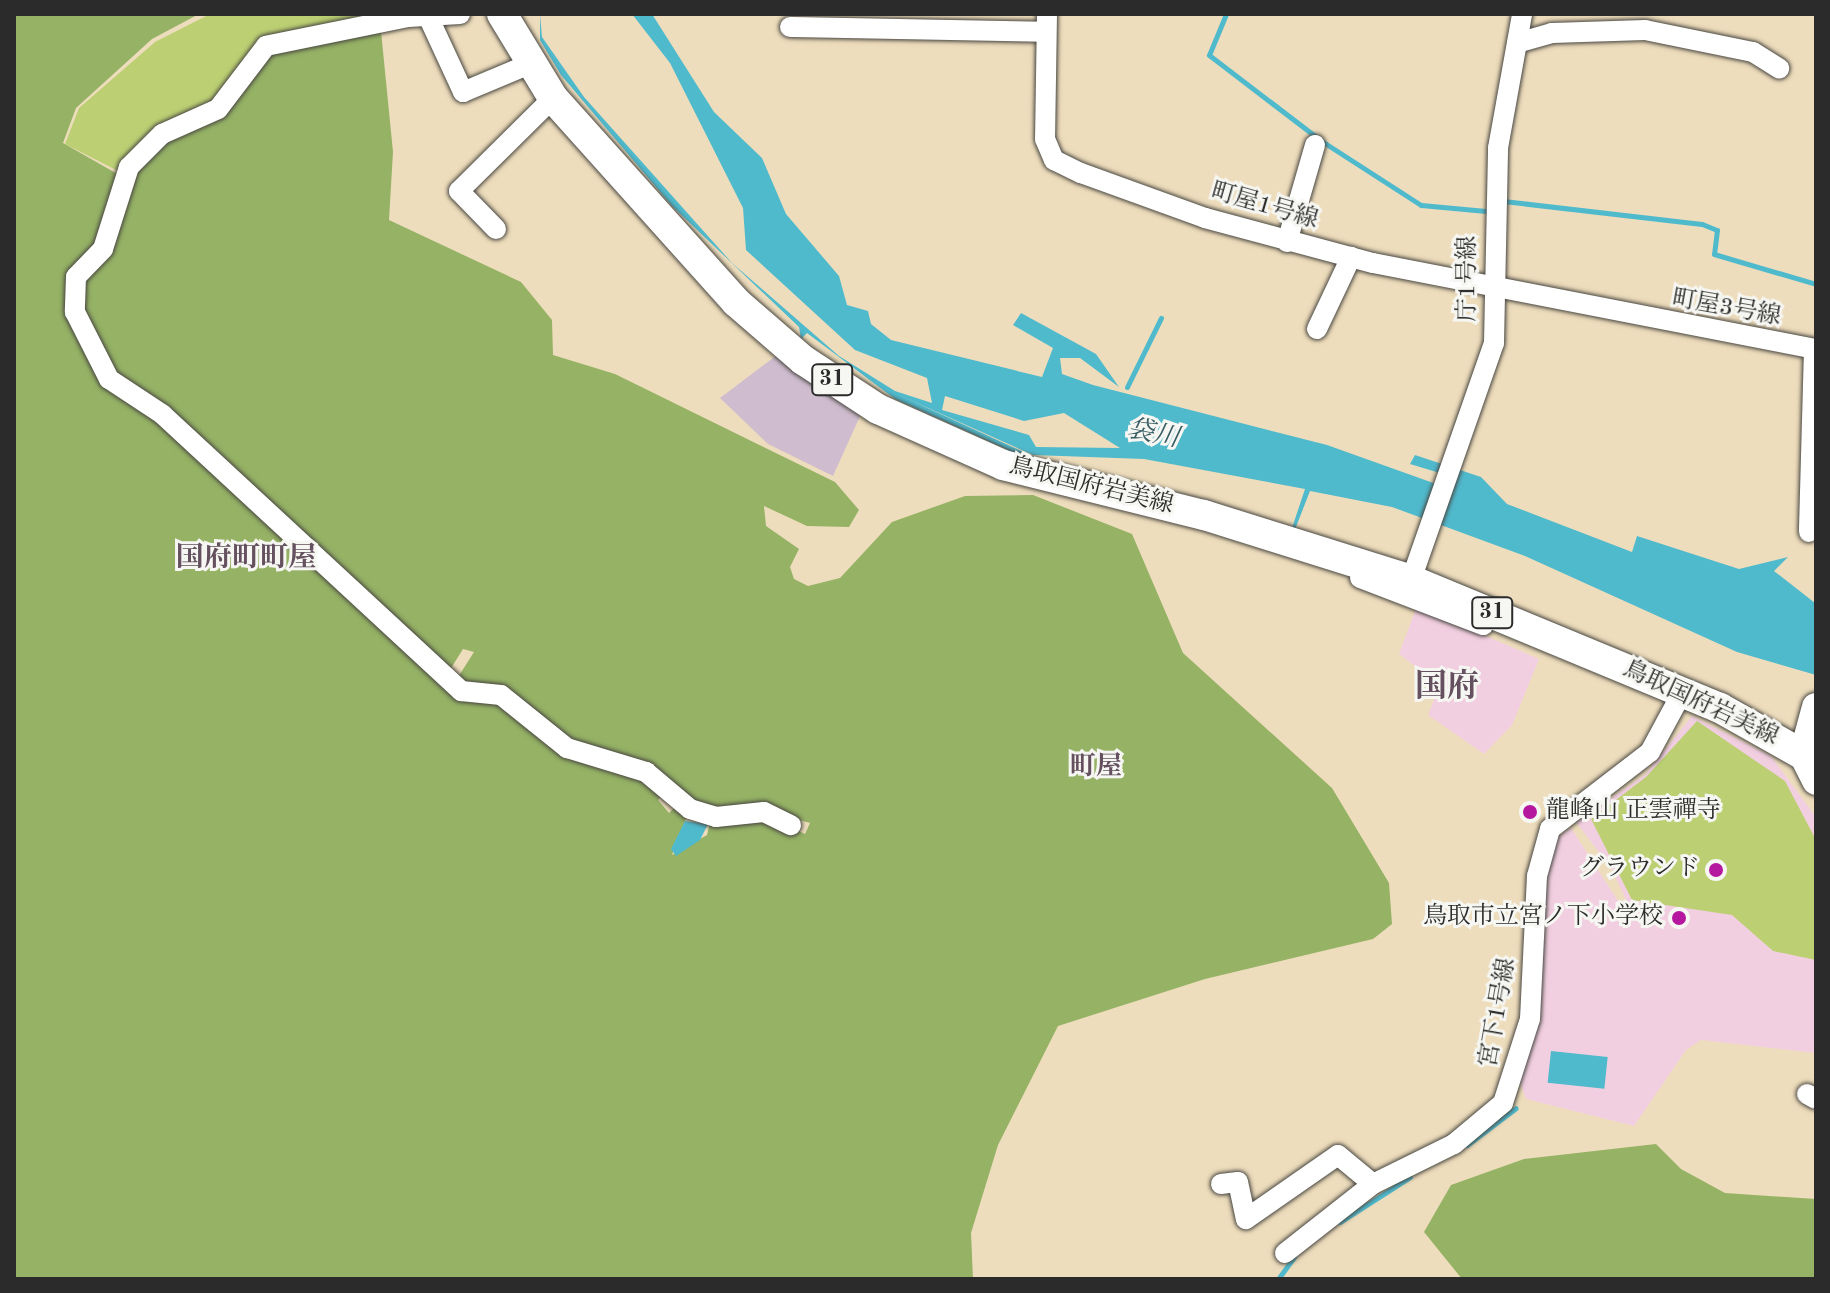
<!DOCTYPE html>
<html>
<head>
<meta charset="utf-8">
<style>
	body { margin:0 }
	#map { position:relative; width:1830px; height:1293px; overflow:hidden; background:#eeddbc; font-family:"Old Standard TT","Noto Serif JP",serif }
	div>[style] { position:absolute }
	.built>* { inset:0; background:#f2cfe0 }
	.industrial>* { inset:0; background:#cfbdcf }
	.green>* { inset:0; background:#bcd073 }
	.forest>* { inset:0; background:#95b265 }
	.water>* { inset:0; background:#50bacd; transform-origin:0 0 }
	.stream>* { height:5px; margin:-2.5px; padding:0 2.5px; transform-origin:2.5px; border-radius:2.5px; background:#50bacd }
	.roads { filter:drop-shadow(0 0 2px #484641) drop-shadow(0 0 2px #484641) }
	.street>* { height:20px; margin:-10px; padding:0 10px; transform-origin:10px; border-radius:10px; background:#fff }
	.secondary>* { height:28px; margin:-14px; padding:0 14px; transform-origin:14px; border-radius:14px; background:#fff }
	.primary>* { height:30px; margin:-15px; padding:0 15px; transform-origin:15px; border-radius:15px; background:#fff }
	.dots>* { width:22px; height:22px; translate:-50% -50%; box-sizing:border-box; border:4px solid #f6f6f2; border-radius:50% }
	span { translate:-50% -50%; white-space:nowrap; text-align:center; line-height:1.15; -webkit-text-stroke:6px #f6f6f2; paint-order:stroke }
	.shield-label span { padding:2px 6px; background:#f6f6f2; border:2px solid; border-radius:6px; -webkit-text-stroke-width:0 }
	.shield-label { font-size:22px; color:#2b2b2b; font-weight:700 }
	.street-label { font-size:24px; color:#2b2b2b }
	.poi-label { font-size:24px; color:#2b2b2b }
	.left { translate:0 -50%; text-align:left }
	.right { translate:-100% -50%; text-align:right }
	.water-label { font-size:26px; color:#385d64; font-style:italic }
	.neighbourhood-label { font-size:26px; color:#64505e; font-weight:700 }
	.quarter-label { font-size:28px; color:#64505e; font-weight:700 }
	.district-label { font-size:32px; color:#64505e; font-weight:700 }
	.frame { position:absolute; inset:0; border:16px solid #2b2b2b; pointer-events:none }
</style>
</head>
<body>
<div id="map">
	<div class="built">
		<div style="clip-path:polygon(1417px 606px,1539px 659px,1512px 725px,1484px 754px,1428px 715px,1440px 685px,1399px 654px)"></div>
		<div style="clip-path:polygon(1692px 716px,1771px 756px,1816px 817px,1816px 1053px,1701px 1040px,1686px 1050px,1634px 1126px,1526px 1099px,1519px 1080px,1542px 893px,1557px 838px,1571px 828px,1622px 907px,1629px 906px,1611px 868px,1576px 822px,1645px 775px)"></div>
	</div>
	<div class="industrial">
		<div style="clip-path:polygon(777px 355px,861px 414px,833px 476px,768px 444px,720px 398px)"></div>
	</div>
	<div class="green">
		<div style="clip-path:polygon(210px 14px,374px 14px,220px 96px,122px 173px,65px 144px,79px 108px,155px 42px)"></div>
		<div style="clip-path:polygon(1697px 721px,1785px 781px,1816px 840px,1816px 960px,1773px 951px,1732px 915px,1632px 900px,1591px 819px,1646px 777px)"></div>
	</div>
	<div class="forest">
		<div style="clip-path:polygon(14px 14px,199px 14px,152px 39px,76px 108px,63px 143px,121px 176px,101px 245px,70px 285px,71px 310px,103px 378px,163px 418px,229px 488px,310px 551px,458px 694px,500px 698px,568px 751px,659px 784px,666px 791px,658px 800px,669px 813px,677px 805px,689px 811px,672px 855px,707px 835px,710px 823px,687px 816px,690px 811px,719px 819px,764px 815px,805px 834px,810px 823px,764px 810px,695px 808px,647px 768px,555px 737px,505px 693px,462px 688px,455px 682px,474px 652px,463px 649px,448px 673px,313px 546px,233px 482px,164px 410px,115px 379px,87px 331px,76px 286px,107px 248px,132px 170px,163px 138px,221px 113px,270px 50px,381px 31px,393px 152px,389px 220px,521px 282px,552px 320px,553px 355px,615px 374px,835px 482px,859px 510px,849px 527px,807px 526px,764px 506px,766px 526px,799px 549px,790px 567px,794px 579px,808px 586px,840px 578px,892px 522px,965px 496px,1033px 495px,1132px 534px,1183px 653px,1332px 788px,1389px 883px,1392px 924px,1373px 939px,1205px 979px,1058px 1026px,998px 1145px,971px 1233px,973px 1279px,14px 1279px)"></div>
		<div style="clip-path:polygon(1656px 1144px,1681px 1169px,1725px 1193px,1816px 1199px,1816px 1279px,1462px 1279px,1424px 1232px,1451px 1185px,1524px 1159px)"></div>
	</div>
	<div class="water">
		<div style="clip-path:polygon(evenodd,540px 14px,542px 37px,584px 97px,732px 263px,839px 356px,895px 391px,932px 403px,927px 378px,855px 350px,746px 250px,743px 208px,670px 63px,632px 14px,652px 14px,714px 112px,762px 158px,786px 214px,839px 276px,847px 305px,868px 311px,871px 324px,891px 340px,1042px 377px,1053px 348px,1013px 325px,1021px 313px,1096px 354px,1119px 387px,1080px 358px,1060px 358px,1062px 374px,1093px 385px,1327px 445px,1439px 485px,1443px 474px,1410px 464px,1415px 455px,1481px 477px,1507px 504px,1632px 552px,1637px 536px,1739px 569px,1788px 557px,1774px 571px,1815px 603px,1816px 675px,1737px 652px,1525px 556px,1392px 507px,1310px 491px,1294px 532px,1037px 463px,895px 399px,807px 333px,801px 339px,799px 327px,672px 206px,561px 75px,540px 40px,540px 14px,897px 394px,1033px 455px,1144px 459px,1305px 489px,1292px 528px,1039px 459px,897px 394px,540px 14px,945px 396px,1024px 421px,1064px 413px,1120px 448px,1036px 447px,1029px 435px,942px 410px,945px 396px)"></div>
		<div style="clip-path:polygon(685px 821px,708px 824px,700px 840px,676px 856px,671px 849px)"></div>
		<div style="left:1551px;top:1051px;width:57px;height:32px;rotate:6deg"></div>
	</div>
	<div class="stream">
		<div style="left:1226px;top:14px;width:44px;rotate:112.5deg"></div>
		<div style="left:1209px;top:55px;width:140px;rotate:37.4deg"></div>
		<div style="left:1320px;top:140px;width:120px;rotate:32.8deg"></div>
		<div style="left:1421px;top:205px;width:65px;rotate:5.3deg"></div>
		<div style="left:1503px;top:201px;width:200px;rotate:6.6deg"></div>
		<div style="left:1702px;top:224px;width:16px;rotate:22deg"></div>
		<div style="left:1717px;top:230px;width:24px;rotate:97deg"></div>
		<div style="left:1714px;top:254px;width:106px;rotate:16.4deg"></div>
		<div style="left:1127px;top:387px;width:77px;rotate:-63.8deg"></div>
		<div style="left:1467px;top:1145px;width:61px;rotate:-37.1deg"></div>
		<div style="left:1340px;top:1222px;width:83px;rotate:-32.7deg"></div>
		<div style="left:1278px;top:1279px;width:27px;rotate:-54deg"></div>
	</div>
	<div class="roads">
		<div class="street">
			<div style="left:427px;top:14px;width:86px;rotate:65.2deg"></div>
			<div style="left:463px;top:92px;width:73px;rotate:-22.7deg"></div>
			<div style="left:460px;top:14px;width:52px;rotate:176.7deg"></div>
			<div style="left:408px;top:17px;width:145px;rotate:168.5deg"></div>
			<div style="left:266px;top:46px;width:79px;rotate:127.3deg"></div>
			<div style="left:218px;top:109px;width:61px;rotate:155.9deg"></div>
			<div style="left:162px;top:134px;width:47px;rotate:135deg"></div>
			<div style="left:129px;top:167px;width:86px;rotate:107.6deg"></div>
			<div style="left:103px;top:249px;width:39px;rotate:134deg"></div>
			<div style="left:76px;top:277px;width:35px;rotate:92deg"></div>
			<div style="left:75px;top:312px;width:75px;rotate:63.1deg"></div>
			<div style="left:109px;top:379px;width:64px;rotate:33.4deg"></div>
			<div style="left:162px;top:414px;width:408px;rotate:42.8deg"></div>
			<div style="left:461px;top:691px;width:40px;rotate:5.7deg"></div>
			<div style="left:501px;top:695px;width:85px;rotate:38.8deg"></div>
			<div style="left:567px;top:748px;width:83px;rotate:16.9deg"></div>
			<div style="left:646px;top:772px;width:57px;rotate:40.1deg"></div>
			<div style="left:690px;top:809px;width:27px;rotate:17deg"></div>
			<div style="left:716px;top:817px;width:48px;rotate:-5.9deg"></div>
			<div style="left:764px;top:812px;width:30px;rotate:26deg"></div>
			<div style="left:1047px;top:14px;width:125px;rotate:90.9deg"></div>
			<div style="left:1045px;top:139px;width:23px;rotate:67deg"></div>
			<div style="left:1054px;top:160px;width:30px;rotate:26deg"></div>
			<div style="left:1081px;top:173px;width:132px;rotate:19.9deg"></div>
			<div style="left:1205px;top:218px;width:174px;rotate:15deg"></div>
			<div style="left:1373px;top:263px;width:449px;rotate:11deg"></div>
			<div style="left:1814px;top:349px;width:183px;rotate:91.6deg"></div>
			<div style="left:790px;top:27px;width:256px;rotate:1.1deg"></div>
			<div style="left:1517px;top:43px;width:36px;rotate:-16deg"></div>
			<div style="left:1552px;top:33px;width:93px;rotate:-1.8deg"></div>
			<div style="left:1645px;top:30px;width:110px;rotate:11.5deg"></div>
			<div style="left:1753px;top:52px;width:31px;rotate:32deg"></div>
			<div style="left:496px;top:229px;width:53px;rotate:-134.2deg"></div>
			<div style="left:459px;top:191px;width:132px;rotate:-44.7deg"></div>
			<div style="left:1287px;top:242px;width:101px;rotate:-73.9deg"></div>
			<div style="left:1317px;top:329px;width:80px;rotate:-64.7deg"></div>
			<div style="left:1360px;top:578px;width:132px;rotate:20.9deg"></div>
			<div style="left:1411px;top:580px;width:251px;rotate:-70.7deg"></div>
			<div style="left:1494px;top:343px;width:195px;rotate:-88.8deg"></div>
			<div style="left:1498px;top:148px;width:136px;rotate:-79.8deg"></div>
			<div style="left:1807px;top:1094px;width:10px;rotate:29deg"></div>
			<div style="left:1221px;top:1184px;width:17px;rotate:-7deg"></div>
			<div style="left:1238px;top:1182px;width:38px;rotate:78deg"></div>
			<div style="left:1246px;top:1219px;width:112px;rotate:-34.8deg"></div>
			<div style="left:1338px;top:1155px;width:45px;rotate:39.6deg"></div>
			<div style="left:1285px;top:1253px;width:112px;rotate:-38.1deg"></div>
			<div style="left:1373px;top:1184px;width:90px;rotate:-26.3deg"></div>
			<div style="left:1454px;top:1144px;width:64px;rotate:-39.9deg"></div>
			<div style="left:1503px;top:1103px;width:88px;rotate:-72.2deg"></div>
			<div style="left:1530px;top:1019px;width:143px;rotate:-87.2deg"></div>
			<div style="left:1537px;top:876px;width:49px;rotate:-74.5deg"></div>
			<div style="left:1550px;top:829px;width:126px;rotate:-37.6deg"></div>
			<div style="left:1650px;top:752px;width:69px;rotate:-61.6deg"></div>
		</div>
		<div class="secondary">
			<div style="left:1816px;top:707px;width:50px;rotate:105.2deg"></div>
			<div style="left:1803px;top:755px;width:29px;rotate:63deg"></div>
		</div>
		<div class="primary">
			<div style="left:502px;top:14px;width:98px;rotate:58.7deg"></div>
			<div style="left:553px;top:98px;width:274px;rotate:48.1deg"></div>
			<div style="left:736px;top:302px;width:89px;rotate:40.9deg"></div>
			<div style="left:803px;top:360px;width:90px;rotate:33.2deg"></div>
			<div style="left:878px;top:409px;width:137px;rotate:24.1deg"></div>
			<div style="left:1003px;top:465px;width:207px;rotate:14deg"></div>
			<div style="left:1204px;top:515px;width:217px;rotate:17.4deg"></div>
			<div style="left:1411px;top:580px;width:334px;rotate:22.5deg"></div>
			<div style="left:1720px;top:708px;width:110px;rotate:29.4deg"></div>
		</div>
	</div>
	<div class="dots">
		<div style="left:1530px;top:812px;background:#b5179e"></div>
		<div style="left:1716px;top:870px;background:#b5179e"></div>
		<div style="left:1679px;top:918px;background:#b5179e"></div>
	</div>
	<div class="shield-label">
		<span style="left:832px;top:380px">31</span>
		<span style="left:1492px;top:613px">31</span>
	</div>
	<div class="street-label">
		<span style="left:1264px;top:207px;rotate:16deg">町屋1号線</span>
		<span style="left:1469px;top:279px;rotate:-90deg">庁1号線</span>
		<span style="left:1726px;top:309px;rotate:10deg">町屋3号線</span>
		<span style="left:1091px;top:487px;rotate:14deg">鳥取国府岩美線</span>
		<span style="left:1700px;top:704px;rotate:25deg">鳥取国府岩美線</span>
		<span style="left:1499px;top:1013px;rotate:-80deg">宮下1号線</span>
	</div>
	<div class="poi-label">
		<span class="left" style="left:1546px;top:812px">龍峰山 正雲禪寺</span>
		<span class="right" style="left:1700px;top:870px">グラウンド</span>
		<span class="right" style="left:1663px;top:918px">鳥取市立宮ノ下小学校</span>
	</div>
	<div class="water-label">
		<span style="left:1153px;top:435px;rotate:11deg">袋川</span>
	</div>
	<div class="neighbourhood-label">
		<span style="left:1096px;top:768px">町屋</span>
	</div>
	<div class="quarter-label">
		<span style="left:246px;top:559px">国府町町屋</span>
	</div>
	<div class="district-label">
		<span style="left:1447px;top:688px">国府</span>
	</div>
	<div class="frame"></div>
</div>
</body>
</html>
